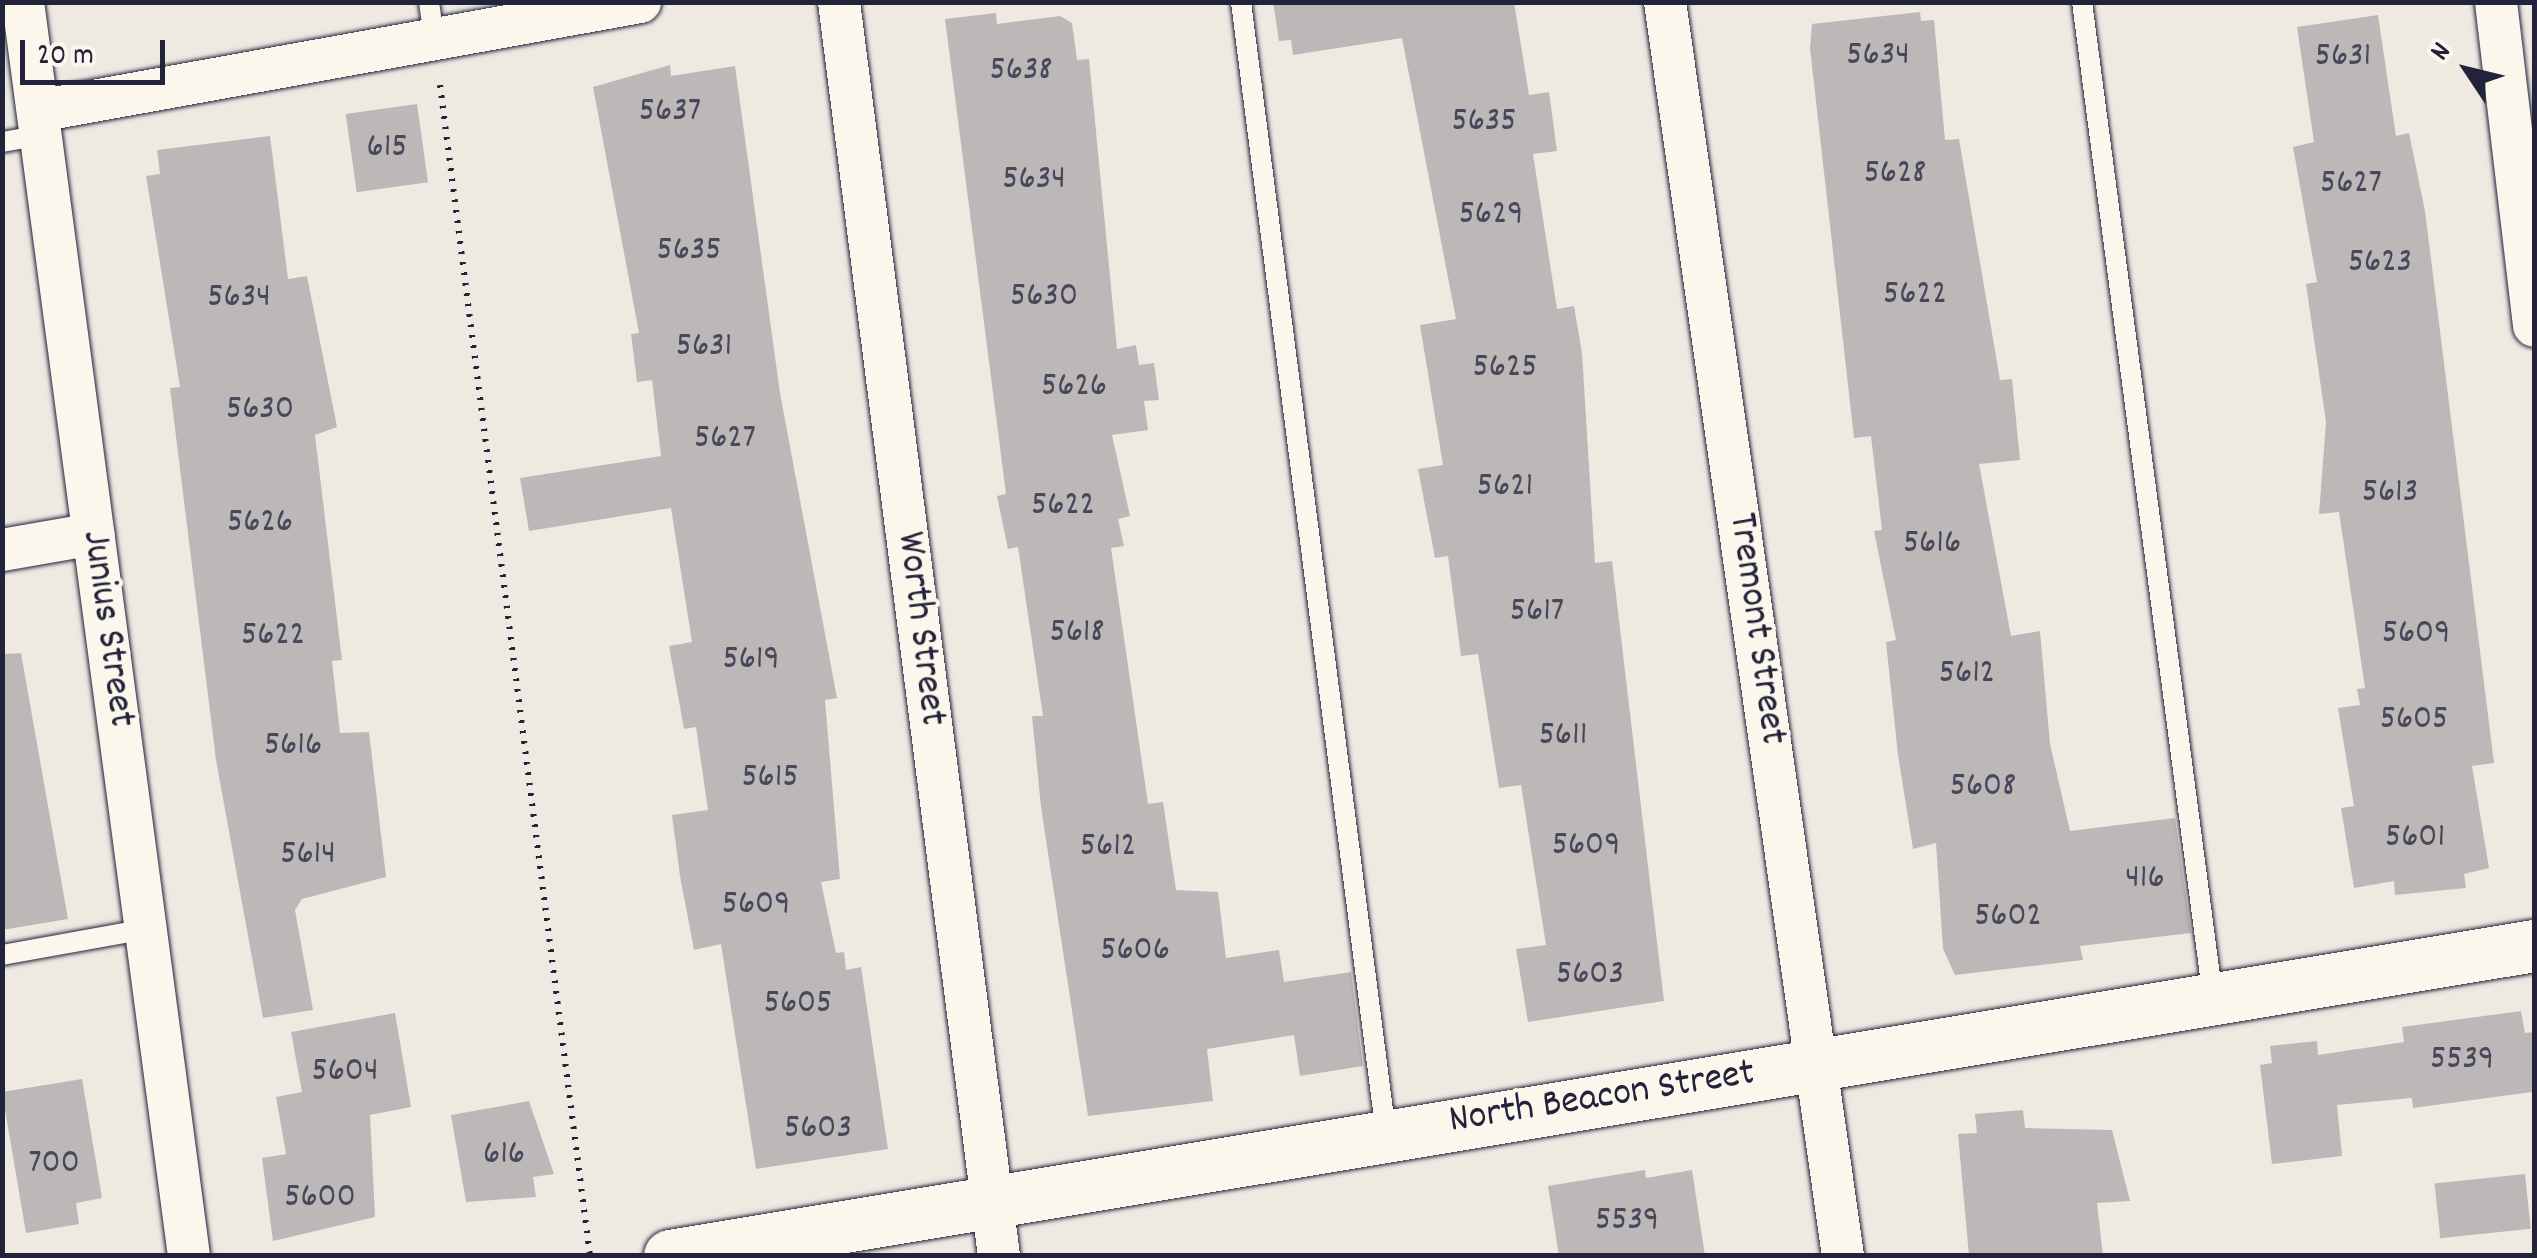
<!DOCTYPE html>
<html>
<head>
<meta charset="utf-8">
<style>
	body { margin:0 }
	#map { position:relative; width:2537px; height:1258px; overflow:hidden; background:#eeeae2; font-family:Dekko,sans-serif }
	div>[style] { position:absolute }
	.building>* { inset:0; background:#bcb8b8; transform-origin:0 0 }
	.path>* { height:6px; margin-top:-3px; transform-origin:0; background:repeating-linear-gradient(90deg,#22223b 0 2.5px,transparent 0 10.5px) }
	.roads { filter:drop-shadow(0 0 2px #22223b) drop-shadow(0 0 2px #22223b) }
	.service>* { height:20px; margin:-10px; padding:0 10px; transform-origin:10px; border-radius:10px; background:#fbf7ec }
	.minor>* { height:42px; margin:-21px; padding:0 21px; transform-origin:21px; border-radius:21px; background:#fbf7ec }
	.tertiary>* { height:52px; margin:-26px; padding:0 26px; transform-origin:26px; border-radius:26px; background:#fbf7ec }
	span { translate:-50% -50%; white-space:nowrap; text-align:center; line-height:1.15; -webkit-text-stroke:8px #fbf7ec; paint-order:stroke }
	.number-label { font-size:35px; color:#48485a }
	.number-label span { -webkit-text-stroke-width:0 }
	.street-label { font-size:40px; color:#22223b }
	.frame { position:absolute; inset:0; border:5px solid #22223b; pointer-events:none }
	.north { position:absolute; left:2417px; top:20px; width:100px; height:100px; -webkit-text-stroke:8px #fbf7ec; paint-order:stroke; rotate:305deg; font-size:28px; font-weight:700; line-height:40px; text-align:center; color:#22223b }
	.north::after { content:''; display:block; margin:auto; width:35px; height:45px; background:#22223b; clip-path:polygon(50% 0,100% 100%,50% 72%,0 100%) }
	.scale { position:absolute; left:20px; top:40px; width:145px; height:45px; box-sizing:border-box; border:5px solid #22223b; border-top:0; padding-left:12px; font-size:30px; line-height:35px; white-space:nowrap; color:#22223b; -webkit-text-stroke:8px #fbf7ec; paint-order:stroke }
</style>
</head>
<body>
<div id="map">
	<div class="building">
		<div style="clip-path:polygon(1273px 2px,1514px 2px,1529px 95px,1549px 92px,1557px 151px,1533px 154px,1557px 309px,1574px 306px,1582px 353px,1595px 563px,1612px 561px,1664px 1001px,1528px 1022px,1516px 949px,1546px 945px,1521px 785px,1499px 788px,1478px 654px,1461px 656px,1448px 556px,1435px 558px,1418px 469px,1443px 465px,1420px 325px,1456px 319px,1402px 38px,1293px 55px,1291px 40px,1279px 41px)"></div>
		<div style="clip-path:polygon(1920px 12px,1921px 21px,1934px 20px,1945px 140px,1959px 139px,2000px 380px,2012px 379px,2020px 460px,1979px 464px,2011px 636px,2040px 631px,2050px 744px,2070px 831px,2175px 818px,2191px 933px,2080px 946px,2083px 960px,1955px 975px,1943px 949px,1936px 843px,1913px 849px,1898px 755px,1886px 642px,1896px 640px,1874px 531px,1882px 530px,1871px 436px,1854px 438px,1810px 48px,1812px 24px)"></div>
		<div style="clip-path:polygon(996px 13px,997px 24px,1060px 16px,1072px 23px,1077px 60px,1089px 59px,1117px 349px,1136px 345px,1139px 365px,1154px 363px,1159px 400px,1144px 401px,1148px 430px,1112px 435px,1130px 516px,1118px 519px,1124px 546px,1111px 548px,1148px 804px,1163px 802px,1176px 890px,1218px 892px,1226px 958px,1279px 950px,1284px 982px,1351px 972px,1363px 1066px,1300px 1076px,1294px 1035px,1207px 1049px,1213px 1101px,1088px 1116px,1041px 807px,1032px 716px,1043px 716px,1018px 547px,1008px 549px,997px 496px,1006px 494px,945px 19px)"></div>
		<div style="clip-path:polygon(2378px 15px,2396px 136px,2409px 133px,2425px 211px,2494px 763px,2472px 766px,2489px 868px,2464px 874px,2466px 888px,2395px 895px,2394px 881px,2354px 888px,2341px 808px,2354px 806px,2338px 708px,2360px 705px,2357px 689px,2365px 688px,2339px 512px,2319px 514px,2326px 422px,2306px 284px,2317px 282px,2293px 147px,2314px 142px,2297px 27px)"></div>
		<div style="clip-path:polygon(670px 65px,671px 76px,735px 66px,780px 393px,837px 698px,825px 700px,840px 879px,821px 882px,836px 953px,844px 952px,846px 970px,861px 967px,888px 1149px,756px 1169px,721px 944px,694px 950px,680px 876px,672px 815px,708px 810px,696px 727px,684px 729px,669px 646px,692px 642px,671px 508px,529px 531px,520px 478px,661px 456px,652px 380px,637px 382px,631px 334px,639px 333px,593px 87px)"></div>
		<div style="left:417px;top:104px;width:79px;height:72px;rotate:82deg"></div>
		<div style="clip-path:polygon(270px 136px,288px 279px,307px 276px,337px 427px,315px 435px,342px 660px,332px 661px,340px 733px,369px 732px,386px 877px,302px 899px,295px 910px,313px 1010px,263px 1018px,216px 760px,170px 388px,180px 387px,146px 176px,160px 174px,157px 150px)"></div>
		<div style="clip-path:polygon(21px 653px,68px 919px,2px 930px,2px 654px)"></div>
		<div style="clip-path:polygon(2521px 1011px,2525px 1033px,2534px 1032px,2532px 1092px,2413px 1108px,2412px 1098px,2337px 1105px,2342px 1156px,2272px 1164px,2260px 1065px,2272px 1063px,2270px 1046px,2317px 1041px,2318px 1055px,2404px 1042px,2402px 1027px)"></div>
		<div style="clip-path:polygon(395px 1013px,411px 1107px,370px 1115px,375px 1217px,273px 1241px,262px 1158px,286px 1154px,276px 1097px,302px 1092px,291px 1032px)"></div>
		<div style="clip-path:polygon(82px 1079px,102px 1198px,76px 1203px,79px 1224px,26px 1233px,2px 1092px)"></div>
		<div style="clip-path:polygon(529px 1101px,554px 1174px,533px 1177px,536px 1197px,466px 1202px,451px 1115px)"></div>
		<div style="clip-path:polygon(2023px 1110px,2025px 1128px,2112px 1130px,2130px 1201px,2097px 1203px,2103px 1256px,1969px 1256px,1958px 1134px,1977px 1133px,1975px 1114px)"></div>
		<div style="clip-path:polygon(1645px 1170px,1646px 1178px,1692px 1170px,1705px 1256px,1559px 1256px,1548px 1186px)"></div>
		<div style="left:2525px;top:1174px;width:55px;height:91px;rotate:84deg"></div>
	</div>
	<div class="path">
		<div style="left:440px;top:85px;width:1181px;rotate:82.7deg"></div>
	</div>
	<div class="roads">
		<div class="service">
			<div style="left:429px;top:2px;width:37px;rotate:82deg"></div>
			<div style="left:1241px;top:2px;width:1141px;rotate:82.7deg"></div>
			<div style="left:2082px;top:2px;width:1005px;rotate:82.51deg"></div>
			<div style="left:2px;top:142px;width:40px;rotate:-10deg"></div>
			<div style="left:2px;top:955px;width:146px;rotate:-10.2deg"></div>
		</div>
		<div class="minor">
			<div style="left:23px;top:2px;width:1265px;rotate:82.46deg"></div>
			<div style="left:839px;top:2px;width:1264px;rotate:82.73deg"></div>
			<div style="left:1665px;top:2px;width:1267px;rotate:81.92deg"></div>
			<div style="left:2496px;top:2px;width:326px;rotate:83.3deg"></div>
			<div style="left:38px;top:111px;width:612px;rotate:-10.26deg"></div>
			<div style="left:2px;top:550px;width:93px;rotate:-9.9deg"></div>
		</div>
		<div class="tertiary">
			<div style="left:670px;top:1256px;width:1890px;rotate:-9.44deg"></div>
		</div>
	</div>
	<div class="number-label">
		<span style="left:1878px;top:56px">5634</span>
		<span style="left:2343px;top:57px">5631</span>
		<span style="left:1021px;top:71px">5638</span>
		<span style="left:670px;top:112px">5637</span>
		<span style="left:1484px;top:122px">5635</span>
		<span style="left:387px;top:148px">615</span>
		<span style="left:1895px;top:174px">5628</span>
		<span style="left:1034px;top:180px">5634</span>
		<span style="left:2351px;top:184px">5627</span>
		<span style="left:1491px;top:215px">5629</span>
		<span style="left:689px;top:251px">5635</span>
		<span style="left:2380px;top:263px">5623</span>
		<span style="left:1915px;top:295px">5622</span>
		<span style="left:1044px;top:297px">5630</span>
		<span style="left:239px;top:298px">5634</span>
		<span style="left:704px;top:347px">5631</span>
		<span style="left:1505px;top:368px">5625</span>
		<span style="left:1074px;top:387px">5626</span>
		<span style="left:260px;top:410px">5630</span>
		<span style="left:725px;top:439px">5627</span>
		<span style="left:1505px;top:487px">5621</span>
		<span style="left:2390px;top:493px">5613</span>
		<span style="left:1063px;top:506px">5622</span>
		<span style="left:260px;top:523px">5626</span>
		<span style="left:1932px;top:544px">5616</span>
		<span style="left:1537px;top:612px">5617</span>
		<span style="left:1077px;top:633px">5618</span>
		<span style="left:2416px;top:634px">5609</span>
		<span style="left:273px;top:636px">5622</span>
		<span style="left:751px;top:660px">5619</span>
		<span style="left:1967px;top:674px">5612</span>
		<span style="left:2414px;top:720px">5605</span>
		<span style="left:1563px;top:736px">5611</span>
		<span style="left:293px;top:746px">5616</span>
		<span style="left:770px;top:778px">5615</span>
		<span style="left:1983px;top:787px">5608</span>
		<span style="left:2415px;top:838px">5601</span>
		<span style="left:1586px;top:846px">5609</span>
		<span style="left:1108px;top:847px">5612</span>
		<span style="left:308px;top:855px">5614</span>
		<span style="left:2145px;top:879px">416</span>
		<span style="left:756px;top:905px">5609</span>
		<span style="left:2008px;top:917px">5602</span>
		<span style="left:1135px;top:951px">5606</span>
		<span style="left:1590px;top:975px">5603</span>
		<span style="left:798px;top:1004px">5605</span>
		<span style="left:2462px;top:1060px">5539</span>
		<span style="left:345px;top:1072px">5604</span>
		<span style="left:818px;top:1129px">5603</span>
		<span style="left:504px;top:1155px">616</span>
		<span style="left:54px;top:1164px">700</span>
		<span style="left:320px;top:1198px">5600</span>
		<span style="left:1627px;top:1221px">5539</span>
	</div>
	<div class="street-label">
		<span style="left:106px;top:629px;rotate:82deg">Junius Street</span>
		<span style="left:919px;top:629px;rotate:83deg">Worth Street</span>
		<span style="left:1755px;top:629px;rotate:82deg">Tremont Street</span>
		<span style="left:1602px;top:1099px;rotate:-9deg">North Beacon Street</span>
	</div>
	<div class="frame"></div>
	<div class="north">N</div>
	<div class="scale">20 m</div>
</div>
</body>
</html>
